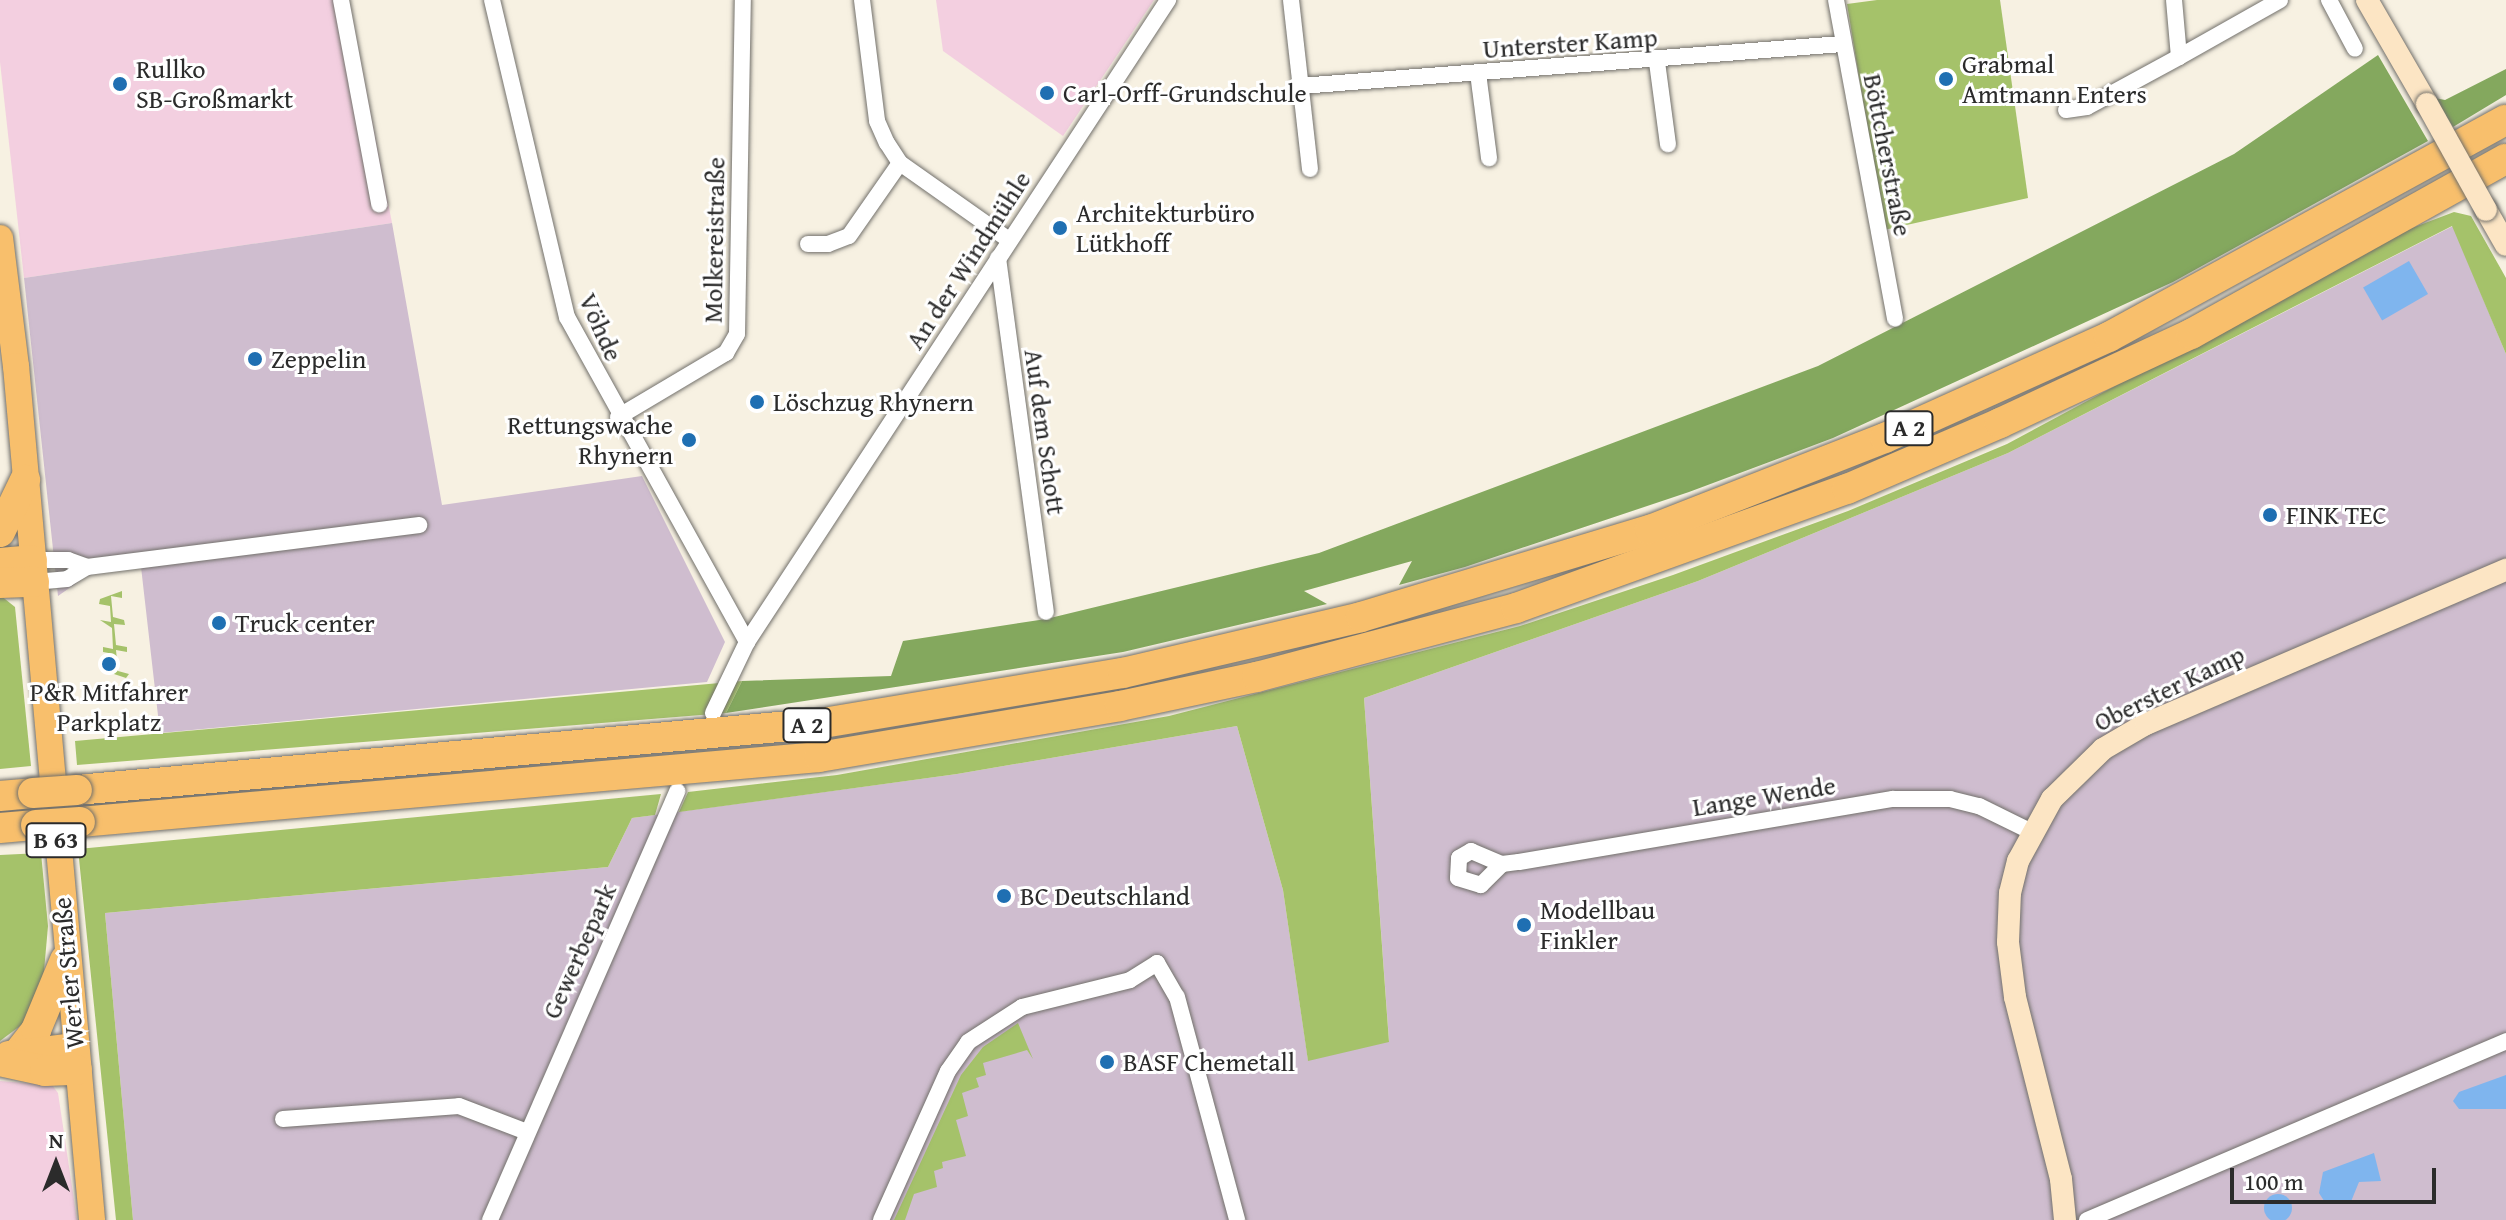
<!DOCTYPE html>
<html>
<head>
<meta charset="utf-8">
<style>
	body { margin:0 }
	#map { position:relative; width:2506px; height:1220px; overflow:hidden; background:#f7f1e2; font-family:"Gentium Book Plus",serif }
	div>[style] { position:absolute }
	.built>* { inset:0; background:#f3cfe0 }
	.industrial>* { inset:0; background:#cfbdcf }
	.green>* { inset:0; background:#a5c26a }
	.forest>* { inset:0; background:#84a85e }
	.water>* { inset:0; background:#7fb5ee; transform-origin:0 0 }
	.round { border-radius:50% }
	.roads { filter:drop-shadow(0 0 2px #72706b) drop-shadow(0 0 2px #72706b) }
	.street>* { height:16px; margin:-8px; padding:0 8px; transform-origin:8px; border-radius:8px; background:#fff }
	.secondary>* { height:22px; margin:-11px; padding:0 11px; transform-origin:11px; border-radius:11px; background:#fce5c4 }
	.primary>* { height:26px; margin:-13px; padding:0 13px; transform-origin:13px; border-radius:13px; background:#f8bf6c }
	.highway>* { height:30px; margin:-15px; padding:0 15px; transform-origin:15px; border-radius:15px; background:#f8bf6c }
	.bridges { filter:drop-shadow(0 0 2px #72706b) drop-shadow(0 0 2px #72706b) }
	.secondary-bridge>* { height:22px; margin:-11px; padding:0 11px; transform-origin:11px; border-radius:11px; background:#fce5c4 }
	.highway-bridge>* { height:30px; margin:-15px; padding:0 15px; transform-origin:15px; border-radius:15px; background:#f8bf6c }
	.dots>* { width:22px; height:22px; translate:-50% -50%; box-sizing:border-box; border:4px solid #fff; border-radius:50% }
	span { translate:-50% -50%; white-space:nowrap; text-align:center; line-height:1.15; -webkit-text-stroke:6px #fff; paint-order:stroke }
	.shield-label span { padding:2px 6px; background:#fff; border:2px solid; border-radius:6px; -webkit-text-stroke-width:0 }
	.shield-label { font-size:24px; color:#2b2b2b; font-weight:700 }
	.street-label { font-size:26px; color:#2b2b2b }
	.poi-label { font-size:26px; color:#2b2b2b }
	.left { translate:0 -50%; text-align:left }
	.right { translate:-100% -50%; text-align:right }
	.north { position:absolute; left:16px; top:1124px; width:80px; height:80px; -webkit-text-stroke:6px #fff; paint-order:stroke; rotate:0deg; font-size:22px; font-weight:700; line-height:32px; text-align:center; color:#2b2b2b }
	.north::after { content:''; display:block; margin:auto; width:28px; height:36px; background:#2b2b2b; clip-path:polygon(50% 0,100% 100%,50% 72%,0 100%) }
	.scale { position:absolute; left:2230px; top:1168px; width:206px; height:36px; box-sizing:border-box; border:4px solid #2b2b2b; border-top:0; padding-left:10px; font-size:24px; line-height:28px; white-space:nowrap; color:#2b2b2b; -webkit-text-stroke:6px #fff; paint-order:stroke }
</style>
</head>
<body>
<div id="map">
	<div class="built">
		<div style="clip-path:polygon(0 0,349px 0,392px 223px,24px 278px,0 62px)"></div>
		<div style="clip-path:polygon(936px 0,1154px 0,1063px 136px,943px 51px)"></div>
		<div style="clip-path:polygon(0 1081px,52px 1085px,58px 1093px,77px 1220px,0 1220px)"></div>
	</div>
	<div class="industrial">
		<div style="clip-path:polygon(392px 223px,442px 505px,642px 476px,725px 642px,707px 682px,160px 733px,141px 567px,88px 575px,58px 596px,24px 278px)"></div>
		<div style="clip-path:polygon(2453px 226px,2506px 354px,2506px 1220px,133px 1220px,105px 913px,608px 867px,632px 818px,957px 774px,1237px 726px,1283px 890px,1308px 1060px,1389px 1041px,1364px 698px,1698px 581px,2008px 453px)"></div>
	</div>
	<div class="green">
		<div style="clip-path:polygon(1877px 0,2000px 0,2028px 198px,1884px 230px,1847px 4px)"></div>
		<div style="clip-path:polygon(2454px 212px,2471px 216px,2506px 278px,2506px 354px,2452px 226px,2008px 453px,1698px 581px,1364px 698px,1389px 1042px,1308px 1061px,1283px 890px,1237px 726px,957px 774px,679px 812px,688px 792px,837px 775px,1169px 716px,1520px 626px,1673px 575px,1848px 511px,2007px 444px,2404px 231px)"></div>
		<div style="clip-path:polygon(122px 591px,122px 598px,111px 596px,113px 617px,124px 620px,125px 625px,114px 624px,116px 645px,127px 647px,127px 652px,116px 650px,118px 671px,129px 674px,126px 678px,105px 671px,116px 671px,114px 654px,103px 652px,103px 647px,113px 649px,112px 628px,100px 620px,111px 622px,110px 606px,99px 604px,100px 599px)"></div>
		<div style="clip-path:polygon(0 595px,15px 607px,31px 766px,0 769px)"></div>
		<div style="clip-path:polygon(742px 681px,726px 713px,77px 765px,75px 741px)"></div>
		<div style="clip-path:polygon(661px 794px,655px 815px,632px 818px,608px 867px,105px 913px,133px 1220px,116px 1220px,78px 849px)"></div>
		<div style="clip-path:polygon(41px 853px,48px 926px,44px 971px,28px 1020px,0 1041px,0 855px)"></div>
		<div style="clip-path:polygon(1018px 1023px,1033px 1059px,1027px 1050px,983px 1063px,986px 1075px,976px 1078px,979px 1087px,962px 1093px,968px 1116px,956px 1120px,966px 1156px,942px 1162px,943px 1168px,934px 1171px,937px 1187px,914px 1194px,905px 1220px,894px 1220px,961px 1075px,983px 1047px)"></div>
	</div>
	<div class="forest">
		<div style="clip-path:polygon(2378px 55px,2428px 141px,2173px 282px,1833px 438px,1689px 492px,1465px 567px,1399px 585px,1412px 561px,1304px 591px,1327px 604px,1123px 652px,726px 713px,742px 681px,891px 676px,903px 641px,1046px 619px,1319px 553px,1818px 366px,2234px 154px)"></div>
		<div style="clip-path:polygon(2506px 69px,2506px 95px,2453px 127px,2435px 98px,2445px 100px)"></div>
	</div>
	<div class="water">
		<div style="left:2409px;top:261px;width:38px;height:53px;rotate:60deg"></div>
		<div style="clip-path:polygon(2506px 1075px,2506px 1109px,2459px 1109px,2453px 1101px,2459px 1092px)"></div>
		<div style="clip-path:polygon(2374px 1153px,2381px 1181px,2359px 1182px,2350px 1204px,2326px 1204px,2319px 1193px,2323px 1172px)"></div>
		<div class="round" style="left:2264px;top:1194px;width:28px;height:28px"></div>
	</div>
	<div class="roads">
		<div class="street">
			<div style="left:341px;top:0;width:208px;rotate:79.4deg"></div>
			<div style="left:492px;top:0;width:326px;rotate:76.7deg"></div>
			<div style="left:567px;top:317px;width:372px;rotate:61deg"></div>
			<div style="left:862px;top:0;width:122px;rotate:82.9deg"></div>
			<div style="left:877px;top:121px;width:24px;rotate:66deg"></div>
			<div style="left:887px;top:143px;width:24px;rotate:57deg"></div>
			<div style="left:900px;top:163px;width:133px;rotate:35.2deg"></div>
			<div style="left:1291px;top:0;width:170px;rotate:83.6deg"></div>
			<div style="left:1836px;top:0;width:324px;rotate:79.5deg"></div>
			<div style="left:2329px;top:0;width:55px;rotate:62deg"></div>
			<div style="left:2179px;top:57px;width:116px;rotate:-29.4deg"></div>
			<div style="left:1657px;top:62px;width:83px;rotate:82.4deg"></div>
			<div style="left:1478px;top:73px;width:86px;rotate:82.6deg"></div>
			<div style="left:1300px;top:86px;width:544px;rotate:-4.43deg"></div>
			<div style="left:2066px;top:110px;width:21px;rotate:-8deg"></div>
			<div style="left:2087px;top:107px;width:105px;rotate:-28.5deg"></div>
			<div style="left:2179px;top:57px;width:57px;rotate:-95deg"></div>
			<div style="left:808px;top:244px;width:20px"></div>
			<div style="left:828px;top:244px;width:22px;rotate:-21deg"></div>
			<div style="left:849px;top:236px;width:89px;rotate:-55.1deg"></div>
			<div style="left:998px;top:258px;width:357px;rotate:82.3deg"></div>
			<div style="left:618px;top:417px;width:126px;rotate:-30.7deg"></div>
			<div style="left:726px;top:353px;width:22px;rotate:-60deg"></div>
			<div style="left:737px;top:334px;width:334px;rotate:-89deg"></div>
			<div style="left:32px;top:560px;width:36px"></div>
			<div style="left:68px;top:560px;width:20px;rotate:20deg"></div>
			<div style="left:34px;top:582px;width:33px;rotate:-5deg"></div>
			<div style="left:67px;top:579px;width:23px;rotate:-31deg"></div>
			<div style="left:87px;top:567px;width:335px;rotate:-7.2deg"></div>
			<div style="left:713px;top:713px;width:79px;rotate:-64.4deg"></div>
			<div style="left:747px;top:642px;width:768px;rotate:-56.74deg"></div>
			<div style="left:1502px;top:864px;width:30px;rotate:135deg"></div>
			<div style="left:1481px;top:885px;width:24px;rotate:-163deg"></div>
			<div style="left:1458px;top:878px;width:20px;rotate:-87deg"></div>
			<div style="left:1459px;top:858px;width:14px;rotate:-30deg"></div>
			<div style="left:1471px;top:851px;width:34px;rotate:23deg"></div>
			<div style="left:1502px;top:864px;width:17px;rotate:-7deg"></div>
			<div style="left:1519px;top:862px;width:379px;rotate:-9.6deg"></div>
			<div style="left:1893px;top:799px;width:57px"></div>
			<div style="left:1950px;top:799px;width:30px;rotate:14deg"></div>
			<div style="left:1979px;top:806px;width:57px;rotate:26.1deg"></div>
			<div style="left:283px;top:1119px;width:176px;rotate:-4.2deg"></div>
			<div style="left:459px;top:1106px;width:70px;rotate:21deg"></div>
			<div style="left:490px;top:1220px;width:468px;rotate:-66.4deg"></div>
			<div style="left:881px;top:1220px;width:163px;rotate:-65.8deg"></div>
			<div style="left:948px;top:1071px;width:35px;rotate:-55deg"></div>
			<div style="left:968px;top:1042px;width:64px;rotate:-32.9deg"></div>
			<div style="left:1022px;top:1007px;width:111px;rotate:-14deg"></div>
			<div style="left:1130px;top:980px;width:32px;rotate:-32deg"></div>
			<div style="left:1157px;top:963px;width:39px;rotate:60deg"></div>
			<div style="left:1177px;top:997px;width:231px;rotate:74.9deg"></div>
			<div style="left:2087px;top:1220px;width:456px;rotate:-23.1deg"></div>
		</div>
		<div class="secondary">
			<div style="left:2367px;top:0;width:120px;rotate:60deg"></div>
			<div style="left:2486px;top:210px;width:40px;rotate:60.3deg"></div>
			<div style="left:2065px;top:1220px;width:41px;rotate:-95.6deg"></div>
			<div style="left:2061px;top:1179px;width:188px;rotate:-104.2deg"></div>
			<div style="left:2015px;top:997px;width:55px;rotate:-97.3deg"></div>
			<div style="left:2008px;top:942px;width:49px;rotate:-87.7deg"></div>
			<div style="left:2010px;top:893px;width:33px;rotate:-76deg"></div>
			<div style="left:2018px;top:861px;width:71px;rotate:-61.3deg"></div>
			<div style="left:2052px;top:799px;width:71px;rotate:-44.4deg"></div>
			<div style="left:2103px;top:749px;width:50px;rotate:-30.2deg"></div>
			<div style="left:2146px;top:724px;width:392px;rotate:-23.2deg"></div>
		</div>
		<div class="primary">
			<div style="left:0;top:238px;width:129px;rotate:82.9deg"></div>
			<div style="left:16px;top:366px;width:857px;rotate:84.91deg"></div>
		</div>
		<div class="highway">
			<div style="left:0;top:532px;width:58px;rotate:-64.3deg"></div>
			<div style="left:0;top:563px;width:32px;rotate:-5deg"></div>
			<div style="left:0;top:583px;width:34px;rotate:-2deg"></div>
			<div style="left:77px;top:790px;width:749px;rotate:-5.13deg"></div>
			<div style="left:823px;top:723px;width:304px;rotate:-9.5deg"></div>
			<div style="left:1123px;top:673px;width:244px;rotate:-13.2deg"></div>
			<div style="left:1361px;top:617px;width:302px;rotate:-16.8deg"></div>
			<div style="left:1650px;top:530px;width:252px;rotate:-21.4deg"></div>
			<div style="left:1885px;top:438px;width:246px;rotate:-24.3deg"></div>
			<div style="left:2109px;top:337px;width:452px;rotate:-28.7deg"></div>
			<div style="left:0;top:796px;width:33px;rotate:-5deg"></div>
			<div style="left:80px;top:822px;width:742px;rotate:-5.03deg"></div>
			<div style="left:819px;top:757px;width:305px;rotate:-9.6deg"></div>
			<div style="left:1120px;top:706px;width:140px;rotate:-12deg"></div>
			<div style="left:1257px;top:677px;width:268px;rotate:-14.9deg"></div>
			<div style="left:1516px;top:608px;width:352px;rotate:-19.8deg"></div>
			<div style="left:1847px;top:489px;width:167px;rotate:-23.3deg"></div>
			<div style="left:2000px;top:423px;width:211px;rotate:-25deg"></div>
			<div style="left:2191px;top:334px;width:360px;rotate:-29.1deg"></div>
			<div style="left:0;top:828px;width:36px;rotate:-5deg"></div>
			<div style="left:19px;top:1052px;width:28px;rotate:-52deg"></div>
			<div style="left:36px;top:1030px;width:76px;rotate:-67.5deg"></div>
			<div style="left:9px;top:1056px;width:65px;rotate:-7deg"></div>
			<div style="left:0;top:1061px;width:46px;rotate:12.5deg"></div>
			<div style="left:45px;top:1071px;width:32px;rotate:-2deg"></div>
		</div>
	</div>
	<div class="bridges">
		<div class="secondary-bridge">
			<div style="left:2427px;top:104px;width:121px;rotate:60.9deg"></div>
		</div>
		<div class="highway-bridge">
			<div style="left:33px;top:793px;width:44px;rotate:-3.9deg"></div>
			<div style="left:36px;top:825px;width:44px;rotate:-3.9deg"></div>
		</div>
	</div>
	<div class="dots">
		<div style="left:1946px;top:79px;background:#1f6fb2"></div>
		<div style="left:120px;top:84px;background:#1f6fb2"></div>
		<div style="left:1047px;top:93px;background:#1f6fb2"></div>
		<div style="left:1060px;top:228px;background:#1f6fb2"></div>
		<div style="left:255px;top:359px;background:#1f6fb2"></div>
		<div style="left:757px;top:402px;background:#1f6fb2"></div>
		<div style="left:689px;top:440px;background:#1f6fb2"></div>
		<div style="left:2270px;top:515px;background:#1f6fb2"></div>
		<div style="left:219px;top:623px;background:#1f6fb2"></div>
		<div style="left:109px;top:664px;background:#1f6fb2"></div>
		<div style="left:1004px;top:896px;background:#1f6fb2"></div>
		<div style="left:1524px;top:925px;background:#1f6fb2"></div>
		<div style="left:1107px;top:1062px;background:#1f6fb2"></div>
	</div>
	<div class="shield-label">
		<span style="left:1909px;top:428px">A 2</span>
		<span style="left:807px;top:725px">A 2</span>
		<span style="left:56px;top:840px">B 63</span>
	</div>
	<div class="street-label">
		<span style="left:1570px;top:43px;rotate:-4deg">Unterster Kamp</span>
		<span style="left:1888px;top:155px;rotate:79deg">Böttcherstraße</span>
		<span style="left:714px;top:240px;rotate:-89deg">Molkereistraße</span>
		<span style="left:968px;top:260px;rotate:-57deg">An der Windmühle</span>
		<span style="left:601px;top:327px;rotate:66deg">Vöhde</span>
		<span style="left:1045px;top:432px;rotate:82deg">Auf dem Schott</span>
		<span style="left:2169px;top:688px;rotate:-26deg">Oberster Kamp</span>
		<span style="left:1764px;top:796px;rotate:-9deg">Lange Wende</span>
		<span style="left:579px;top:951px;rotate:-66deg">Gewerbepark</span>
		<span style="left:68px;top:973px;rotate:-95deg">Werler Straße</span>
	</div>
	<div class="poi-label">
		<span class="left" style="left:1962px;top:79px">Grabmal<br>Amtmann Enters</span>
		<span class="left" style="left:136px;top:84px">Rullko<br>SB-Großmarkt</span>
		<span class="left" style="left:1063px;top:93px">Carl-Orff-Grundschule</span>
		<span class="left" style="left:1076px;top:228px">Architekturbüro<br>Lütkhoff</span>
		<span class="left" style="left:271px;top:359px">Zeppelin</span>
		<span class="left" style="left:773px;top:402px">Löschzug Rhynern</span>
		<span class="right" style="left:673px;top:440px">Rettungswache<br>Rhynern</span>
		<span class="left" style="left:2286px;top:515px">FINK TEC</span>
		<span class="left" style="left:235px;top:623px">Truck center</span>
		<span style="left:109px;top:707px">P&amp;R Mitfahrer<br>Parkplatz</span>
		<span class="left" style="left:1020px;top:896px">BC Deutschland</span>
		<span class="left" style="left:1540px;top:925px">Modellbau<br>Finkler</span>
		<span class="left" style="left:1123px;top:1062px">BASF Chemetall</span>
	</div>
	<div class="north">N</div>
	<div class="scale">100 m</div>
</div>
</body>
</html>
